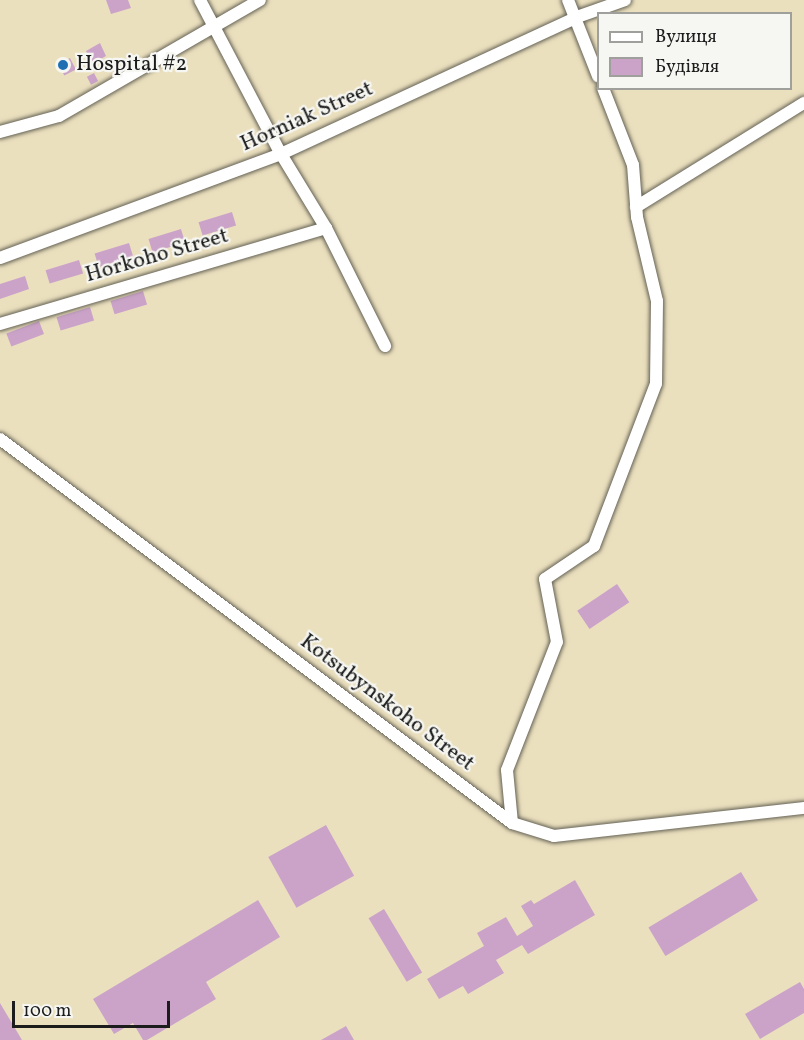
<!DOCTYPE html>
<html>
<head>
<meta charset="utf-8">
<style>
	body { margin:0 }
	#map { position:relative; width:804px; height:1040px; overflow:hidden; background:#ebe0be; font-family:Vollkorn,serif }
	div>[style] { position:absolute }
	.building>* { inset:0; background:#cba3c9; transform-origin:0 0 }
	.roads { filter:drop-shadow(0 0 2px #646155) drop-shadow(0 0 2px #646155) }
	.minor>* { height:12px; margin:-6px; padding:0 6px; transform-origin:6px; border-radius:6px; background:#fff }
	.dots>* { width:16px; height:16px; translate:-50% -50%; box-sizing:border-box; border:3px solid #f6f6f2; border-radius:50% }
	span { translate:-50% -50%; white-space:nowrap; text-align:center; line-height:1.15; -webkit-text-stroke:4.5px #f6f6f2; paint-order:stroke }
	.poi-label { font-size:22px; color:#1c1c1c }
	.left { translate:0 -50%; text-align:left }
	.street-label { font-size:22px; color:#1c1c1c }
	.legend { position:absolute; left:597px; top:12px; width:195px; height:78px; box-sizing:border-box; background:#f6f6f2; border:2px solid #9f9f9c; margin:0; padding:8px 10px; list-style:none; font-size:18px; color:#1c1c1c }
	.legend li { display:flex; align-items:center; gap:12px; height:30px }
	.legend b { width:30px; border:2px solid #9f9f9c }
	.scale { position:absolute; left:12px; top:1001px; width:158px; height:27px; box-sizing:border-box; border:3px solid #1c1c1c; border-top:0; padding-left:8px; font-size:18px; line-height:21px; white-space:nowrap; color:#1c1c1c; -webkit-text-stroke:4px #f6f6f2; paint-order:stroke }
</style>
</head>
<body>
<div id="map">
	<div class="building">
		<div style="clip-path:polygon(106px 0,128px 0,131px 8px,111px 14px)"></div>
		<div style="clip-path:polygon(100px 43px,106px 56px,92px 64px,86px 51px)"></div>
		<div style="left:70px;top:58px;width:13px;height:13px;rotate:63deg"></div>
		<div style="left:94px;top:73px;width:9px;height:8px;rotate:63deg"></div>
		<div style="left:232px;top:212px;width:14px;height:35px;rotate:73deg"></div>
		<div style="left:181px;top:229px;width:14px;height:34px;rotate:73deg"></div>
		<div style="left:129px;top:243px;width:14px;height:36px;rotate:73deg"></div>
		<div style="left:79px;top:260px;width:14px;height:35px;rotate:73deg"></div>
		<div style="clip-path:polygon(25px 276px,29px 289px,0 299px,0 284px)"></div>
		<div style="left:143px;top:291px;width:14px;height:34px;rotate:73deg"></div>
		<div style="left:90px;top:307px;width:14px;height:35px;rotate:73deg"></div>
		<div style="left:39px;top:321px;width:14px;height:35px;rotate:69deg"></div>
		<div style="left:617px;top:584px;width:22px;height:48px;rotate:56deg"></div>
		<div style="left:326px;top:825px;width:58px;height:66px;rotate:61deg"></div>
		<div style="left:741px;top:872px;width:33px;height:108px;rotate:59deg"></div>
		<div style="clip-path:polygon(575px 880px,595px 915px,528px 954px,522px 945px,496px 960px,504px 973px,468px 994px,463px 986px,439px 999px,427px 979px,484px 946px,477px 933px,506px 917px,517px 936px,533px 926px,521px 906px,531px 900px,534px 904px)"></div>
		<div style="clip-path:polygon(258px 900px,280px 937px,206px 982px,216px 999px,147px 1040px,143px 1040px,133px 1023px,114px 1034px,93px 999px)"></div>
		<div style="left:384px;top:909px;width:74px;height:18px;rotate:59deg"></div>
		<div style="clip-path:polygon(800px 982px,804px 989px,804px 1013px,760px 1039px,745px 1014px)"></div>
		<div style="clip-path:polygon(0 1003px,22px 1040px,0 1040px)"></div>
		<div style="clip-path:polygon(346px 1026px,354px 1040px,321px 1040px)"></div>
	</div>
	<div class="roads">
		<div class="minor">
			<div style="left:200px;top:0;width:174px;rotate:62.3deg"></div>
			<div style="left:281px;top:154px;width:87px;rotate:58.7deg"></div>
			<div style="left:326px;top:228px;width:132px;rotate:63.4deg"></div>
			<div style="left:568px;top:0;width:82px;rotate:68.5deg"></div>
			<div style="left:0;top:132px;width:61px;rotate:-15.2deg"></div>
			<div style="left:59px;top:116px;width:232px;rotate:-30deg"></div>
			<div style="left:636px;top:207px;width:198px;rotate:-31.8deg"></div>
			<div style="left:0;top:258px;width:300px;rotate:-20.3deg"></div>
			<div style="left:281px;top:154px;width:326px;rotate:-24.8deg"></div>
			<div style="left:577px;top:17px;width:51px;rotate:-19.5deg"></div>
			<div style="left:0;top:324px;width:340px;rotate:-16.4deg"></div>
			<div style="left:0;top:439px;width:640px;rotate:36.87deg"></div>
			<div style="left:512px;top:823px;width:44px;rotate:17.2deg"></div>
			<div style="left:554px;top:836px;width:252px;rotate:-6.4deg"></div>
			<div style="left:512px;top:823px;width:53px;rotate:-95.4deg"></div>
			<div style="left:507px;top:770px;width:137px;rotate:-68.7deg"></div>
			<div style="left:557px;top:642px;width:64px;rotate:-100.8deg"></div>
			<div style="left:545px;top:579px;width:59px;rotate:-34deg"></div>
			<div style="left:594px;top:546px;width:173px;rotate:-69.1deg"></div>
			<div style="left:656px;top:384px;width:83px;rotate:-89.3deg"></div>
			<div style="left:657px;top:301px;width:86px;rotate:-103.4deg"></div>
			<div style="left:637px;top:217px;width:52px;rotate:-94.4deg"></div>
			<div style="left:633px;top:165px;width:83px;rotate:-111.3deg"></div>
		</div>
	</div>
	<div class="dots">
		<div style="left:63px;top:65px;background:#1f6fb2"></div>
	</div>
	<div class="poi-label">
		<span class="left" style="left:76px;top:65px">Hospital #2</span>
	</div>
	<div class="street-label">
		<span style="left:307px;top:117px;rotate:-24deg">Horniak Street</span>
		<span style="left:157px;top:256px;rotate:-16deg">Horkoho Street</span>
		<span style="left:387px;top:703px;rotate:37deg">Kotsubynskoho Street</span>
	</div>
	<ul class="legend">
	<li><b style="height:8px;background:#fff"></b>Вулиця</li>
	<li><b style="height:16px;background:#cba3c9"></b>Будівля</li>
	</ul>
	<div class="scale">100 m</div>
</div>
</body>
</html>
